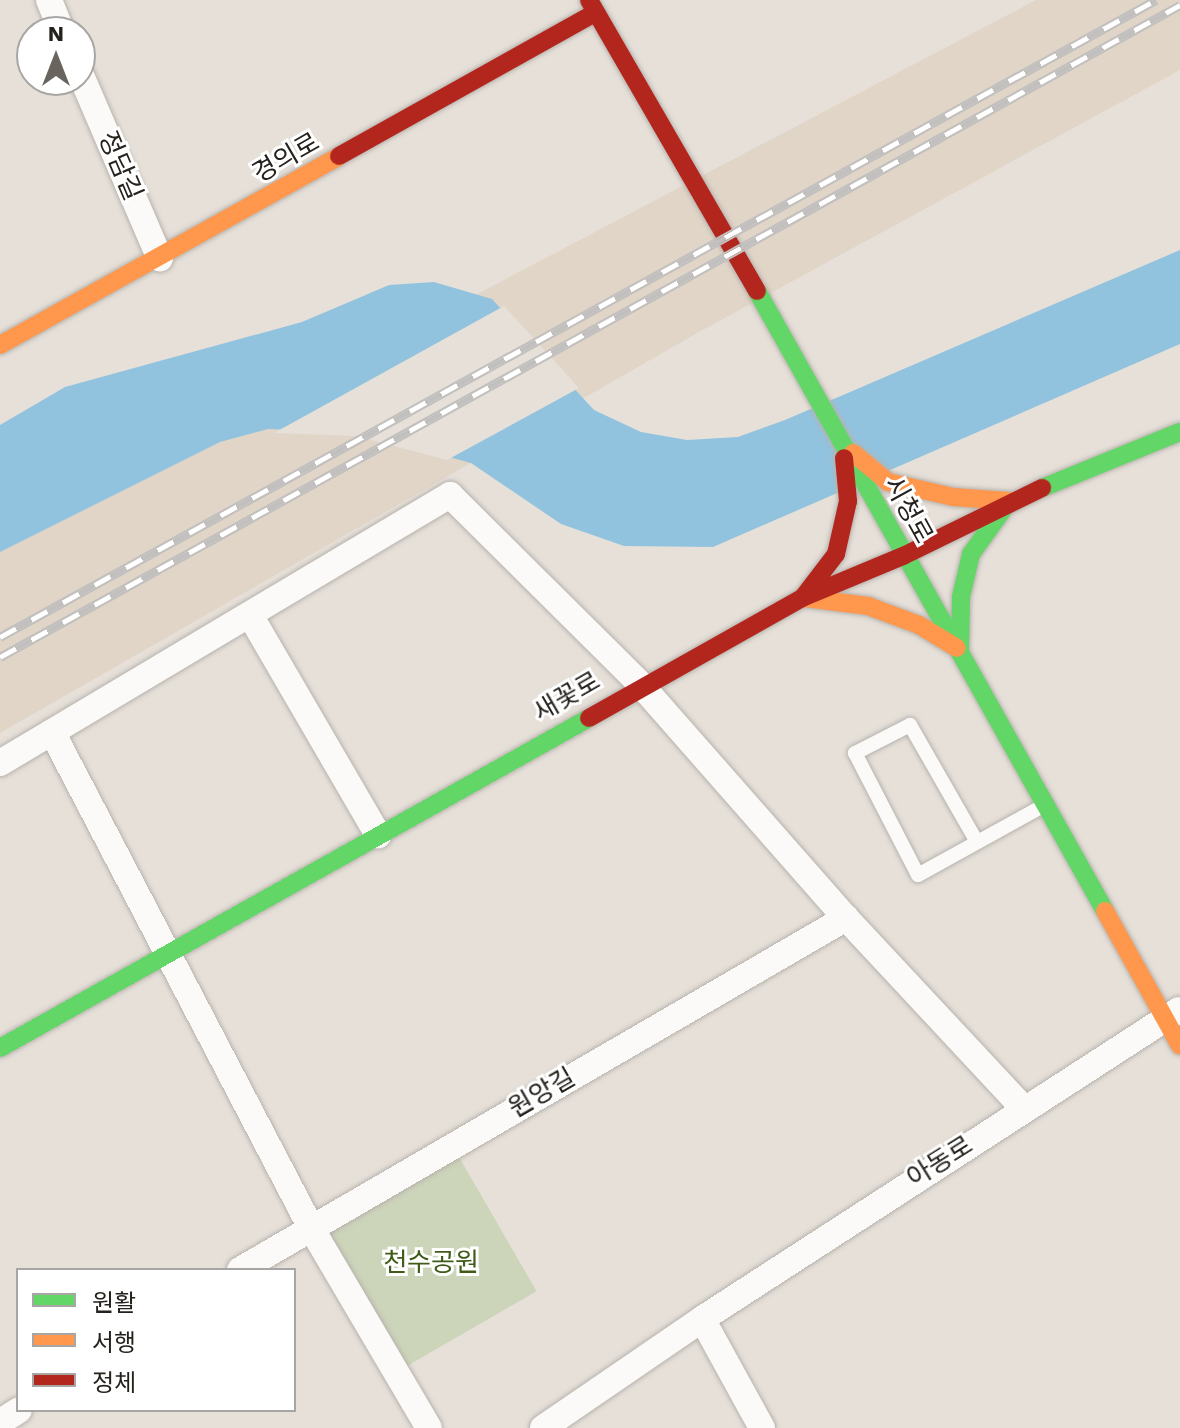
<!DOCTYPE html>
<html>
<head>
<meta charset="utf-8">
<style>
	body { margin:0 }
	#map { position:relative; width:1180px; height:1428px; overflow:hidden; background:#e6e0d9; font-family:"Work Sans","Noto Sans KR",sans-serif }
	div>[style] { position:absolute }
	.built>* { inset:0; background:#e1d5c8 }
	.green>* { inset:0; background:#ccd4ba; transform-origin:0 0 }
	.water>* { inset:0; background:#92c3de }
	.pier>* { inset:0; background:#e6e0d9 }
	.roads { filter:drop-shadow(0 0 2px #b7b2ac) drop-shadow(0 0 2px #b7b2ac) }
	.lane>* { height:14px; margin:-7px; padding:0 7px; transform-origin:7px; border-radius:7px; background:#fbfaf9 }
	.street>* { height:26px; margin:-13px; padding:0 13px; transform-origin:13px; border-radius:13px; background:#fbfaf9 }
	.fast>* { height:18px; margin:-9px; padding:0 9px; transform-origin:9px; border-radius:9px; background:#63d668 }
	.slow>* { height:18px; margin:-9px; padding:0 9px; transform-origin:9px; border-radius:9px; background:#ff974d }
	.jam>* { height:18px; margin:-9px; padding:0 9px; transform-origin:9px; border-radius:9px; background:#b3261e }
	.rail>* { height:9px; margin-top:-4.5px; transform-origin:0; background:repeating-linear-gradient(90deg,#fff 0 18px,#c1c0be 0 36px); box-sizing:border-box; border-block:2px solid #c1c0be }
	span { translate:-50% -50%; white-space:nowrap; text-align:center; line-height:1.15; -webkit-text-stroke:6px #fff; paint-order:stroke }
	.street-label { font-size:26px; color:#25211c }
	.park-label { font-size:26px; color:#3f5b17 }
	.legend { position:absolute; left:16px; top:1268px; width:280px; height:144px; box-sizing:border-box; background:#fff; border:2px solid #a8a6a4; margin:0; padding:10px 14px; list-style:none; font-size:24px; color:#25211c }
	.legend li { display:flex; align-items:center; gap:16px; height:40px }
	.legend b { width:40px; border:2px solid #a8a6a4 }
	.north { position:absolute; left:16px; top:16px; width:80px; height:80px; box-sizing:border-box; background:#fff; border:2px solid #a8a6a4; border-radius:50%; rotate:0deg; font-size:22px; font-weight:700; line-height:32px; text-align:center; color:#25211c }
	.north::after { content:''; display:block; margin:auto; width:28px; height:36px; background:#69645e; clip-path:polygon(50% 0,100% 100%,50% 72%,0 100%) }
</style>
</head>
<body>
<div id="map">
	<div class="built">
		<div style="clip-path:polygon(1036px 0,1180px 0,1180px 70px,699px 332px,0 733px,0 545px)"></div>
	</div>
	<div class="green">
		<div style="left:459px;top:1157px;width:155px;height:155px;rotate:60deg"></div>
	</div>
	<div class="water">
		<div style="clip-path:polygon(1180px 250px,1180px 344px,713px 547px,624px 546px,561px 524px,471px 463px,357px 432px,268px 429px,220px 442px,0 552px,0 425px,65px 387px,302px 322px,389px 285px,434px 282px,492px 299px,594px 410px,641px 432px,687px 440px,738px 437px,785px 420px)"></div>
	</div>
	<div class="pier">
		<div style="clip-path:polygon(504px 306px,579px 388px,447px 460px,356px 436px,274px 433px)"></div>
	</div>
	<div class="roads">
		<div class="lane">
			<div style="left:977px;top:842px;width:135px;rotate:-119.8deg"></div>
			<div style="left:910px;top:725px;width:62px;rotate:153deg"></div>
			<div style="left:855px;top:753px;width:137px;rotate:62.7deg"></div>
			<div style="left:918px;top:875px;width:145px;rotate:-28.9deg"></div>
		</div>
		<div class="street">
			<div style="left:49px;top:0;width:35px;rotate:68deg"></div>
			<div style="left:80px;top:73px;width:202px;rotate:66.7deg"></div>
			<div style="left:250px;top:615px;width:255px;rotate:59.8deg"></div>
			<div style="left:52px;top:732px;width:557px;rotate:62.42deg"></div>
			<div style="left:310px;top:1226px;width:234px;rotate:59.5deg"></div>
			<div style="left:0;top:763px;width:524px;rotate:-30.78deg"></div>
			<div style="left:450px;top:495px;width:269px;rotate:44.8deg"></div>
			<div style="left:641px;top:685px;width:310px;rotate:48.7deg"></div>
			<div style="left:846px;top:918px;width:261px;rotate:47deg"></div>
			<div style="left:240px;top:1270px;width:701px;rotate:-30.15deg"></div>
			<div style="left:0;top:1422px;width:22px;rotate:-32deg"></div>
			<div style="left:543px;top:1428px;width:193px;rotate:-34.4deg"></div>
			<div style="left:762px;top:1428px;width:124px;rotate:-118.8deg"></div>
			<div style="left:702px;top:1319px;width:568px;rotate:-32.94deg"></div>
		</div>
		<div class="fast">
			<div style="left:757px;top:291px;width:711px;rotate:60.69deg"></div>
			<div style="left:1042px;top:488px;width:149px;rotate:-22.1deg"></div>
			<div style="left:960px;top:650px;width:53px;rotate:-88.9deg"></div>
			<div style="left:961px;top:597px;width:44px;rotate:-76.9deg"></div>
			<div style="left:971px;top:554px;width:57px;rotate:-54.3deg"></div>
			<div style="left:0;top:1048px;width:675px;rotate:-29.26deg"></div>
		</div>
		<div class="slow">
			<div style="left:0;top:345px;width:388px;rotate:-29.1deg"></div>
			<div style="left:853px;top:453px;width:45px;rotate:39.6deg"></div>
			<div style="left:888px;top:482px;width:67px;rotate:13deg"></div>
			<div style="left:953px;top:497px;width:56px;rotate:4.1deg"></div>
			<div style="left:805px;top:598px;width:64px;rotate:7.2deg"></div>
			<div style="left:868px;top:606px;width:54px;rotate:20.4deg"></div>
			<div style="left:919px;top:625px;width:44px;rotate:31.2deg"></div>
			<div style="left:1105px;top:911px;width:154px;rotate:60.9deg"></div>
		</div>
		<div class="jam">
			<div style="left:589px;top:0;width:336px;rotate:60deg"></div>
			<div style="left:339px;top:156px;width:293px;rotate:-29.2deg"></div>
			<div style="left:804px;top:596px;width:53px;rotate:-52.7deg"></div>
			<div style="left:836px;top:554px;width:54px;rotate:-77.2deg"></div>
			<div style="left:848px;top:501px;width:43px;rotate:-95.3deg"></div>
			<div style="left:589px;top:718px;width:244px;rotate:-29.4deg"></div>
			<div style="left:802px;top:598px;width:109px;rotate:-22.6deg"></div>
			<div style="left:903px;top:556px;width:155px;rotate:-26.1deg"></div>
		</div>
	</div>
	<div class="rail">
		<div style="left:0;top:637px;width:1320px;rotate:-28.86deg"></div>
		<div style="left:0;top:657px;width:1348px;rotate:-28.92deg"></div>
	</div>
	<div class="street-label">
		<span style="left:286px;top:158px;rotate:-30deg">경의로</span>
		<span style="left:120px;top:166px;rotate:67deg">정담길</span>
		<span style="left:908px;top:510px;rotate:61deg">시청로</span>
		<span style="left:567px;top:697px;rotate:-30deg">새꽃로</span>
		<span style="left:542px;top:1093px;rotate:-30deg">원앙길</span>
		<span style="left:940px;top:1162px;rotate:-32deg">아동로</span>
	</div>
	<div class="park-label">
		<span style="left:431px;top:1263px">천수공원</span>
	</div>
	<ul class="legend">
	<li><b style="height:10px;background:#63d668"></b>원활</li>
	<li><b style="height:10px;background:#ff974d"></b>서행</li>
	<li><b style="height:10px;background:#b3261e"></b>정체</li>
	</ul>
	<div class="north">N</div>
</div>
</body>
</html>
